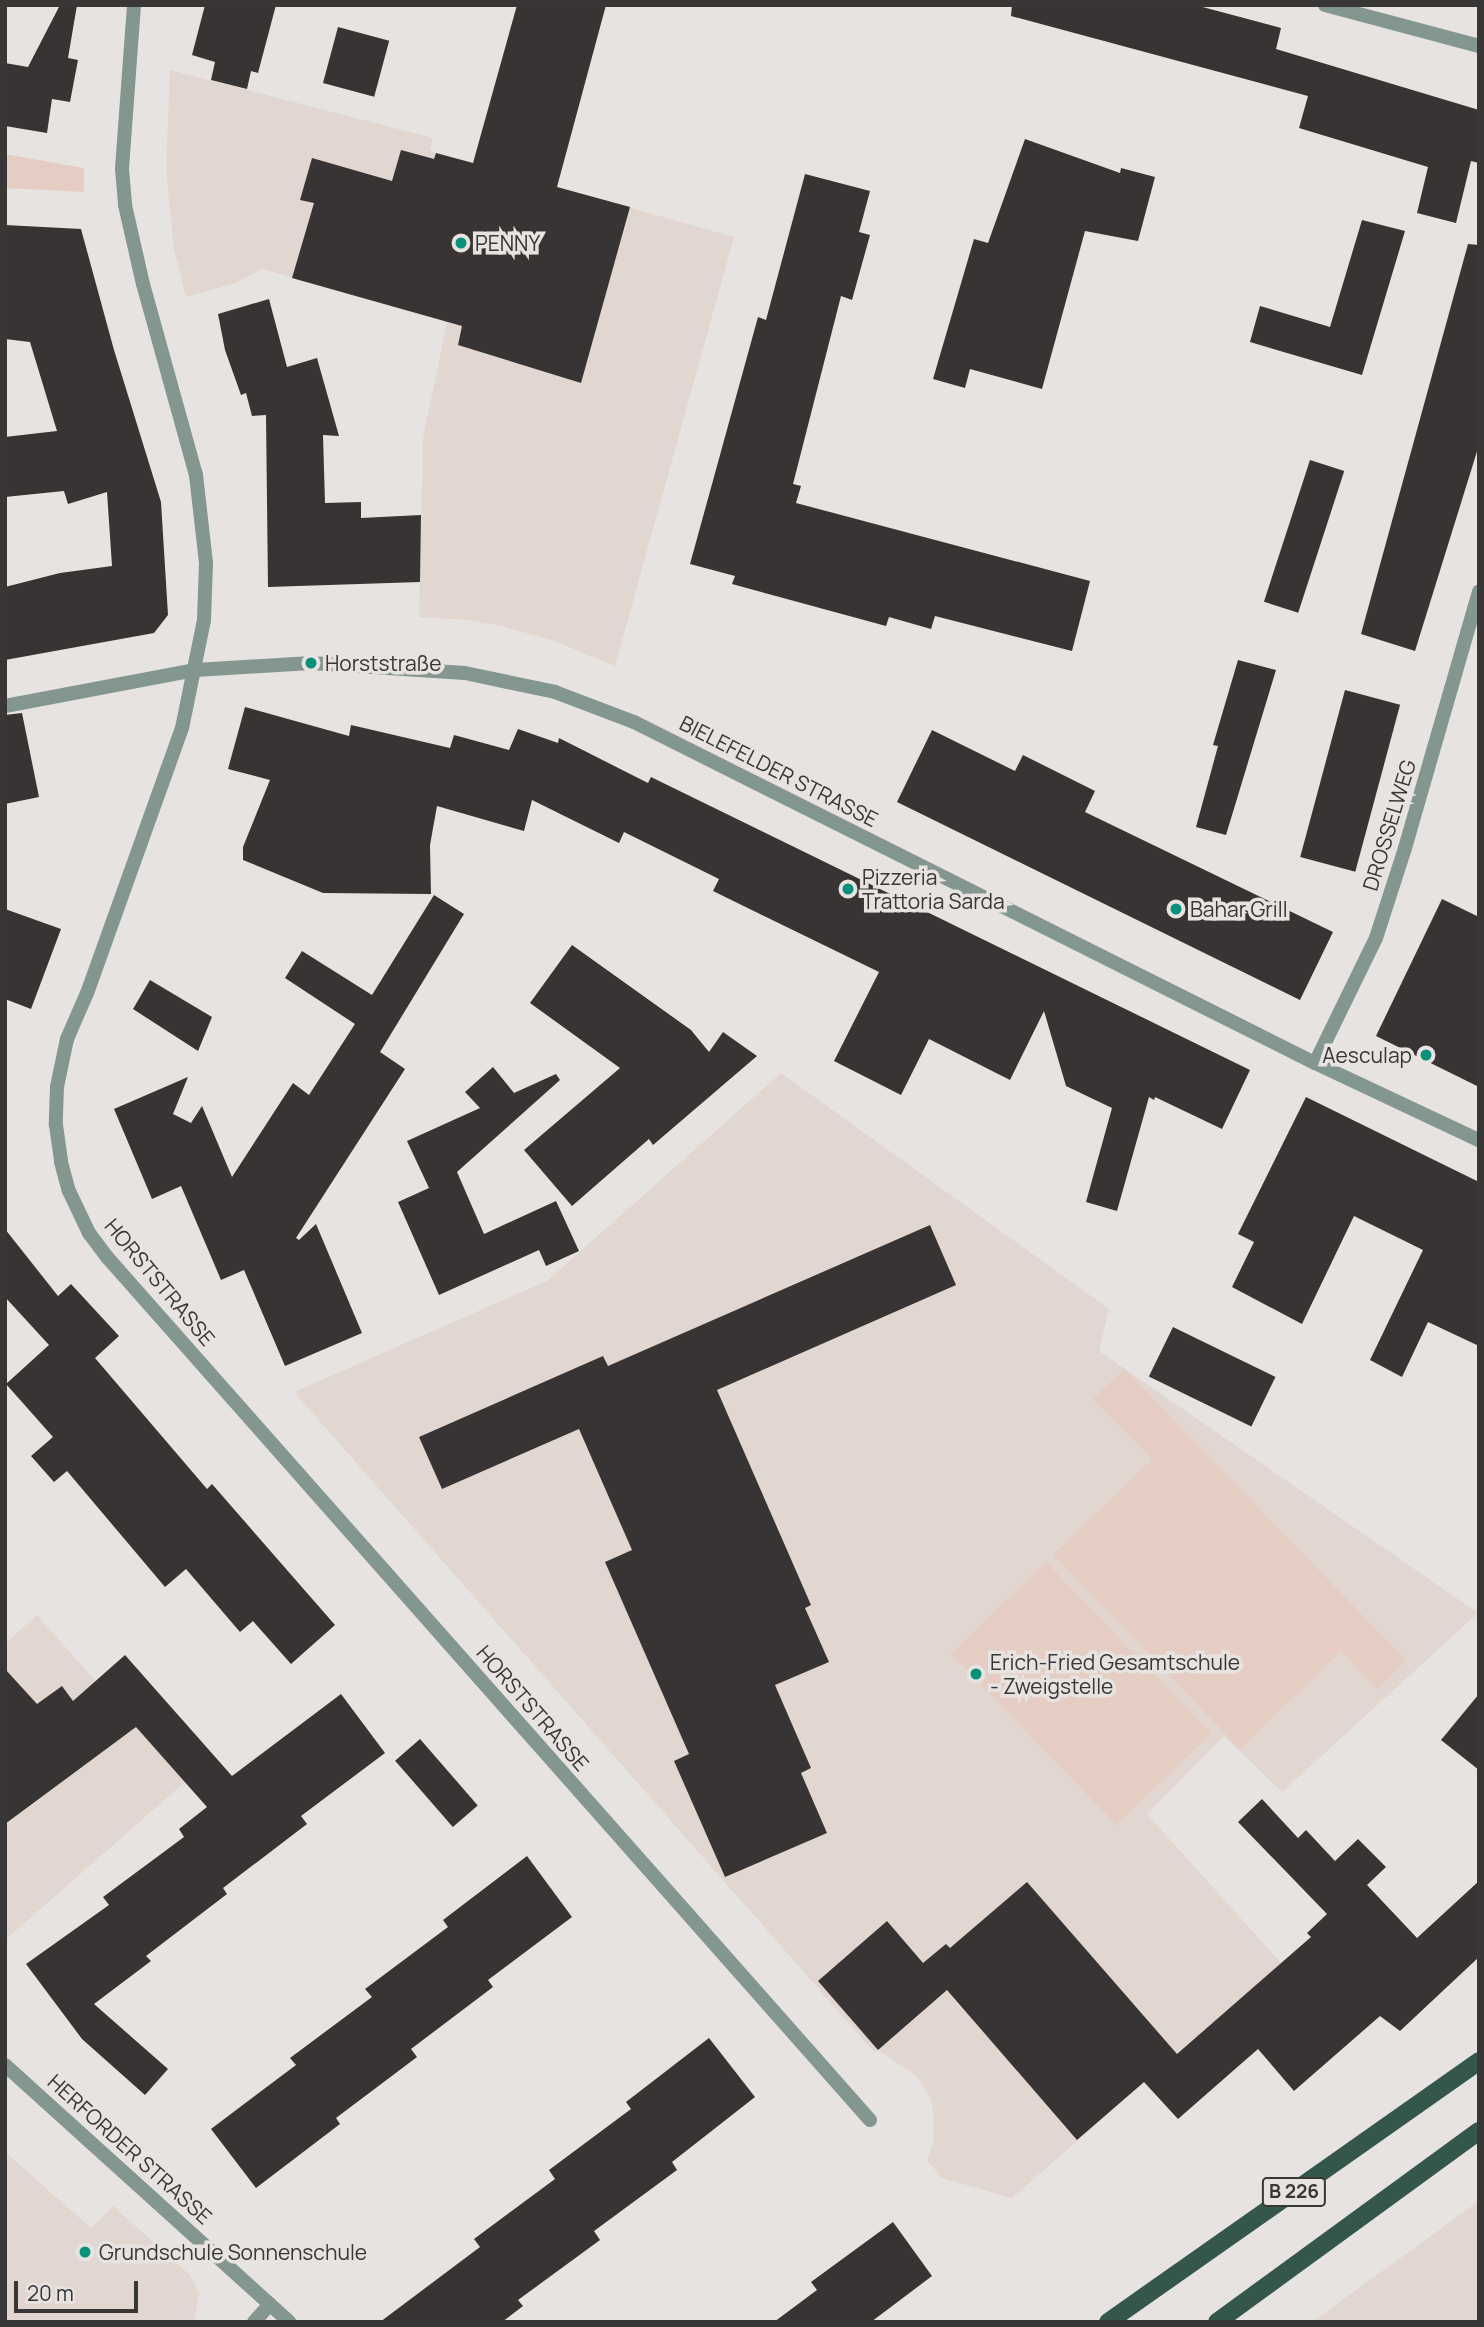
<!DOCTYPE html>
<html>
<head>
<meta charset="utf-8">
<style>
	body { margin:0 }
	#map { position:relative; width:1484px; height:2327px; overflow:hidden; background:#e7e3e1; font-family:Manrope,sans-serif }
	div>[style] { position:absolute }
	.built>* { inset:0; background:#e2d6d1 }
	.green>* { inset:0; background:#e6cdc3; transform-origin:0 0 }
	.building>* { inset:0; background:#373433; transform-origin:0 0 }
	.street>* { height:14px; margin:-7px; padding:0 7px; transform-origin:7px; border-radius:7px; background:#839690 }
	.primary>* { height:18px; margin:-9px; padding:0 9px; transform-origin:9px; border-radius:9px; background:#34564d }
	.dots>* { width:19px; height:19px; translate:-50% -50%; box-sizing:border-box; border:4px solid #e7e3e1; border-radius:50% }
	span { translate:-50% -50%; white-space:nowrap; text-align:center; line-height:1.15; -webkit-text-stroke:7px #e7e3e1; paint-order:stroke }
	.shield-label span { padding:2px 5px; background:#e7e3e1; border:2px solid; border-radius:5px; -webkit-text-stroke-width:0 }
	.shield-label { font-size:19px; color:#383736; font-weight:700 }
	.poi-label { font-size:21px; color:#383736 }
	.left { translate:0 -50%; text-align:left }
	.right { translate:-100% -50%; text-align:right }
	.street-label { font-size:21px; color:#383736 }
	.frame { position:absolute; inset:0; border:7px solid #383736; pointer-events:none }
	.scale { position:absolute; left:14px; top:2281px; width:124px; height:32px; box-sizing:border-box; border:4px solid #383736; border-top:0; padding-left:9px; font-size:21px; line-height:24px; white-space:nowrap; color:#383736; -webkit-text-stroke:5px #e7e3e1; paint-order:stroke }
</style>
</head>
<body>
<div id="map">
	<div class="built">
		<div style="clip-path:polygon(170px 70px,433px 138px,430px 150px,436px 153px,734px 237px,615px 666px,552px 640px,501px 626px,469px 620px,419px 617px,423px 438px,447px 322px,262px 269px,236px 283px,186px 297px,174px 249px,166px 171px)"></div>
		<div style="clip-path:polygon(781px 1073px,1109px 1309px,1099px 1351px,1478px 1613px,1282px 1792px,1224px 1736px,1147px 1814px,1281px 1963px,1012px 2198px,942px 2178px,927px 2160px,934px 2141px,933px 2109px,930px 2097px,916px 2076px,878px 2050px,875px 2053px,294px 1392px,547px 1281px)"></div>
		<div style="clip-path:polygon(37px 1615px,185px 1782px,5px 1940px,5px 1644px)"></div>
		<div style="clip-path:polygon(5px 2152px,91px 2228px,113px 2206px,190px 2275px,199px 2294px,194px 2322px,5px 2322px)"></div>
		<div style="clip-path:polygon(1479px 2201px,1479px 2322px,1312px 2322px)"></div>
	</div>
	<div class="green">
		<div style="clip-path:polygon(5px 154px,84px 168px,84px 192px,5px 188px)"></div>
		<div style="clip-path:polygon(1124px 1369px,1406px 1660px,1377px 1689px,1341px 1651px,1240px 1749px,1053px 1555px,1152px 1459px,1093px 1399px)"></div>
		<div style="left:1046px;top:1562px;width:238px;height:132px;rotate:46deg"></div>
	</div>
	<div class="building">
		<div style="clip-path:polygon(60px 5px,77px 5px,68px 58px,78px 60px,70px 102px,52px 99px,47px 133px,5px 126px,5px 63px,28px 67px)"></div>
		<div style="clip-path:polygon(205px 5px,276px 5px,258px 73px,251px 71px,247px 89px,211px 80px,215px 62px,192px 55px)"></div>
		<div style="clip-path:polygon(517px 5px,606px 5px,557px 187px,630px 207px,581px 383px,458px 345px,462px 326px,292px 278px,314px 203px,300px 200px,312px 158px,392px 181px,401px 150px,434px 159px,436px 153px,473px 163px)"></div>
		<div style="clip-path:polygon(1012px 5px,1195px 5px,1281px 28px,1276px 49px,1479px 110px,1479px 163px,1471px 161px,1456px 223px,1417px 213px,1428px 167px,1299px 128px,1308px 96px,1011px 16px)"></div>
		<div style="left:338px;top:27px;width:53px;height:58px;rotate:15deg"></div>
		<div style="clip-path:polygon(1025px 139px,1120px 173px,1121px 168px,1155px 177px,1138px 241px,1085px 231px,1042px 389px,970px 369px,965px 388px,933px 379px,974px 239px,988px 243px)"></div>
		<div style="clip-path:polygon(805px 174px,870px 191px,859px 232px,870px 235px,852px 300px,841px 296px,793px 484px,801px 486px,796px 503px,1090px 581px,1072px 651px,935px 616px,931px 629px,889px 617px,886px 626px,732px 584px,735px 576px,690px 564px,758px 317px,766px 320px)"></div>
		<div style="clip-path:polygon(1362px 220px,1405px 231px,1362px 375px,1250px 342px,1260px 306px,1330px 327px)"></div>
		<div style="clip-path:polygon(5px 225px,81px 229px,114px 350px,161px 502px,168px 615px,154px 633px,5px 660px,5px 587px,60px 573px,112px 566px,107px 492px,68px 504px,64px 491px,5px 497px,5px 437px,57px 431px,30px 342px,5px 339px)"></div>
		<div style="clip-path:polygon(1468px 244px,1479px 245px,1479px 445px,1415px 651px,1361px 634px)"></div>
		<div style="clip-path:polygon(269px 299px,287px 367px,317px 358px,339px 436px,323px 435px,325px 503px,361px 502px,361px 518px,421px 515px,420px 582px,268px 587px,266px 415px,252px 416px,246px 393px,241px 395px,225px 350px,218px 314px)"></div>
		<div style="left:1310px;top:460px;width:36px;height:149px;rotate:18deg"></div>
		<div style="clip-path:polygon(1238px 660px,1276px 670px,1226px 835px,1196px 827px,1218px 746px,1213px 745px)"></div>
		<div style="left:1345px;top:690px;width:57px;height:173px;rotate:15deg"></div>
		<div style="clip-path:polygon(245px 707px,349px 736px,351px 725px,450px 748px,454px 735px,509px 750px,518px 729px,558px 743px,559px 738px,648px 783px,651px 777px,1250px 1070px,1222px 1129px,1155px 1097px,1154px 1100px,1149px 1097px,1117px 1211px,1086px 1202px,1112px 1108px,1066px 1086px,1044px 1011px,1010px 1080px,929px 1039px,901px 1095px,834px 1061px,879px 972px,713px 891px,719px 879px,624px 832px,619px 843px,532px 800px,524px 831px,437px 806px,430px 845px,431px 894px,323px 893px,243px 860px,243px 847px,270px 780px,228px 769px)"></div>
		<div style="clip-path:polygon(22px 713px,39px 797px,5px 804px,5px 715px)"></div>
		<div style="clip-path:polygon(932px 730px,1015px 771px,1023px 755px,1095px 791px,1085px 812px,1333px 932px,1300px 1000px,897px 802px)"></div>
		<div style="clip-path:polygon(434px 895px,464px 914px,380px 1052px,405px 1069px,296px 1238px,299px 1240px,316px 1224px,362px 1333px,285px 1366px,244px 1270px,221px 1280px,181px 1186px,152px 1199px,114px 1109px,188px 1077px,173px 1114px,191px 1123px,202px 1106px,232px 1177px,293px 1083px,309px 1095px,355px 1024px,285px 978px,302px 951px,372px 995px)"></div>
		<div style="clip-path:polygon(1442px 899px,1479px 917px,1479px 1087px,1376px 1036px)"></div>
		<div style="clip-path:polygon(5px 909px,61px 929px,31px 1009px,5px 999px)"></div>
		<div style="clip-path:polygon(572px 945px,691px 1030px,709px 1052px,723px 1032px,757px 1056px,653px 1145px,649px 1139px,572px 1206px,524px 1150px,620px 1068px,530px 1003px)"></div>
		<div style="clip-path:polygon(150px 980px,212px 1017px,198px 1051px,133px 1009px)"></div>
		<div style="clip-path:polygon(493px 1067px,514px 1093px,556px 1074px,560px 1080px,457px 1172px,484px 1234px,556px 1201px,579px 1251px,546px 1266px,539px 1250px,439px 1295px,398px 1202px,429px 1188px,407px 1141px,480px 1108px,465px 1092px)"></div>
		<div style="clip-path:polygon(1306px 1097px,1479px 1182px,1479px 1346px,1428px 1322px,1402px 1377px,1370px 1360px,1423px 1250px,1354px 1216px,1302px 1324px,1232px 1287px,1254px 1242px,1238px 1234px)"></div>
		<div style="clip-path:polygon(930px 1225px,956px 1285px,717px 1390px,811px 1605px,805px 1608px,829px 1662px,775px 1685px,811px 1768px,801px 1773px,827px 1833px,725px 1877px,674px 1761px,689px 1754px,605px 1562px,632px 1550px,579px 1429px,442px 1489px,419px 1437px,603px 1356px,608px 1366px)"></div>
		<div style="clip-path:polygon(5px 1229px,58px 1296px,71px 1284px,119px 1336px,95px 1358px,207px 1489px,212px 1484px,335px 1625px,291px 1664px,253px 1621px,240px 1632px,186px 1569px,165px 1587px,67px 1471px,54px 1482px,31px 1456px,53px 1437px,6px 1384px,49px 1345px,5px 1297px)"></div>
		<div style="left:1173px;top:1327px;width:114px;height:55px;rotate:26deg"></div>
		<div style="clip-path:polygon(125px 1655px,232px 1776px,341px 1694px,385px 1753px,301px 1816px,307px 1824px,223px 1888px,227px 1894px,146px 1956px,151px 1961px,94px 2004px,168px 2069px,145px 2095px,82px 2039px,26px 1964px,109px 1905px,103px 1897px,184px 1837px,179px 1829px,207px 1807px,136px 1727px,5px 1824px,5px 1669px,37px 1704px,62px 1686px,73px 1701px)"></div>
		<div style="clip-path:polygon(1479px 1694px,1479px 1770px,1441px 1740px)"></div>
		<div style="left:420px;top:1739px;width:88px;height:33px;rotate:49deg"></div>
		<div style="clip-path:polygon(1262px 1799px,1298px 1838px,1306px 1830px,1335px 1861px,1358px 1839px,1386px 1867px,1367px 1885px,1417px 1938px,1479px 1881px,1479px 1957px,1400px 2031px,1380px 2016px,1294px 2091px,1258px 2049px,1178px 2119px,1144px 2082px,1077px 2140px,947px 1990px,878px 2050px,818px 1981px,887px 1921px,923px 1963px,946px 1944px,950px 1948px,1027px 1882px,1177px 2054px,1311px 1937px,1307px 1933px,1327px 1914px,1238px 1822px)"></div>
		<div style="clip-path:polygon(527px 1856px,572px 1917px,488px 1980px,493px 1987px,411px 2049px,417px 2057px,336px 2118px,340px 2124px,256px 2188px,211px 2129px,296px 2065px,290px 2058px,372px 1997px,365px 1989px,448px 1927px,443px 1920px)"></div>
		<div style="clip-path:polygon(709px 2038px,755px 2097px,672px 2162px,677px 2170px,594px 2231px,600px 2240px,518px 2300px,523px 2306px,502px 2322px,380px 2322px,480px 2247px,474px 2239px,555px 2179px,549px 2170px,631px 2109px,626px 2102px)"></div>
		<div style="clip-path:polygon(893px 2222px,932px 2276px,871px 2322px,774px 2322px,817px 2290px,811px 2282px)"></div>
	</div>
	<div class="street">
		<div style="left:134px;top:5px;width:164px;rotate:94.2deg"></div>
		<div style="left:122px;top:169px;width:36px;rotate:85deg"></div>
		<div style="left:125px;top:205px;width:81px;rotate:77.2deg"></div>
		<div style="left:143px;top:284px;width:198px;rotate:74.5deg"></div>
		<div style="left:196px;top:475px;width:89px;rotate:83.5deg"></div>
		<div style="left:206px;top:563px;width:57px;rotate:92deg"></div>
		<div style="left:204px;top:620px;width:110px;rotate:101.5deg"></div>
		<div style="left:182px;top:728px;width:282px;rotate:109.7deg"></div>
		<div style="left:87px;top:993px;width:50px;rotate:113.5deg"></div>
		<div style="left:67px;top:1039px;width:49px;rotate:101.8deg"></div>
		<div style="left:57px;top:1087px;width:38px;rotate:92deg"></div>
		<div style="left:56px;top:1125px;width:37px;rotate:82deg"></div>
		<div style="left:61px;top:1162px;width:30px;rotate:75deg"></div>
		<div style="left:69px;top:1191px;width:47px;rotate:64.5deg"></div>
		<div style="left:89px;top:1233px;width:30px;rotate:53deg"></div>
		<div style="left:107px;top:1257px;width:1152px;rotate:48.52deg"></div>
		<div style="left:1325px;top:5px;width:159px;rotate:14.9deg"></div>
		<div style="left:5px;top:706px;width:194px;rotate:-10.7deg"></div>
		<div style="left:196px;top:670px;width:115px;rotate:-3.5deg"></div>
		<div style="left:311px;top:663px;width:154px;rotate:3.7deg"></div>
		<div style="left:465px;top:673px;width:92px;rotate:11.9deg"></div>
		<div style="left:555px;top:692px;width:85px;rotate:20.8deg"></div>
		<div style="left:634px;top:722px;width:762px;rotate:26.6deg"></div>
		<div style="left:1315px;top:1063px;width:181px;rotate:25.2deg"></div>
		<div style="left:1315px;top:1063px;width:139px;rotate:-64deg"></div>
		<div style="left:1376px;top:938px;width:95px;rotate:-72.1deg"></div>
		<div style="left:1405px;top:848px;width:267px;rotate:-73.9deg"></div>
		<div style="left:5px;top:2065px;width:383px;rotate:42.1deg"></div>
		<div style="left:254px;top:2322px;width:24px;rotate:-48deg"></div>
	</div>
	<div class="primary">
		<div style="left:1108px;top:2322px;width:454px;rotate:-35.1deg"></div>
		<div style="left:1217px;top:2322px;width:324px;rotate:-36.1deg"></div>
	</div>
	<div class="dots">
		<div style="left:461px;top:243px;background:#09917b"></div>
		<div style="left:311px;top:663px;background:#09917b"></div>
		<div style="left:848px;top:889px;background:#09917b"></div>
		<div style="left:1176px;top:909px;background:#09917b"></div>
		<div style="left:1426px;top:1055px;background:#09917b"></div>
		<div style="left:976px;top:1674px;background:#09917b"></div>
		<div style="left:85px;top:2252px;background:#09917b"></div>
	</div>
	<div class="shield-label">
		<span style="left:1294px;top:2192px">B 226</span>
	</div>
	<div class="poi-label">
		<span class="left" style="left:475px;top:243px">PENNY</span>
		<span class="left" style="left:325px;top:663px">Horststraße</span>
		<span class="left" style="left:862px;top:889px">Pizzeria<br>Trattoria Sarda</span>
		<span class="left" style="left:1190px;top:909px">Bahar Grill</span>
		<span class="right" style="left:1412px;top:1055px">Aesculap</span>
		<span class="left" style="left:990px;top:1674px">Erich-Fried Gesamtschule<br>- Zweigstelle</span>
		<span class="left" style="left:99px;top:2252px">Grundschule Sonnenschule</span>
	</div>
	<div class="street-label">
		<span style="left:779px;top:771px;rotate:27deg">BIELEFELDER STRASSE</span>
		<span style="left:1389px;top:825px;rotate:-73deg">DROSSELWEG</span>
		<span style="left:160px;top:1282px;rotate:50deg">HORSTSTRASSE</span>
		<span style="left:533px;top:1708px;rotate:49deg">HORSTSTRASSE</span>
		<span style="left:130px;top:2149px;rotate:42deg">HERFORDER STRASSE</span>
	</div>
	<div class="frame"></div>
	<div class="scale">20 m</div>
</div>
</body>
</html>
